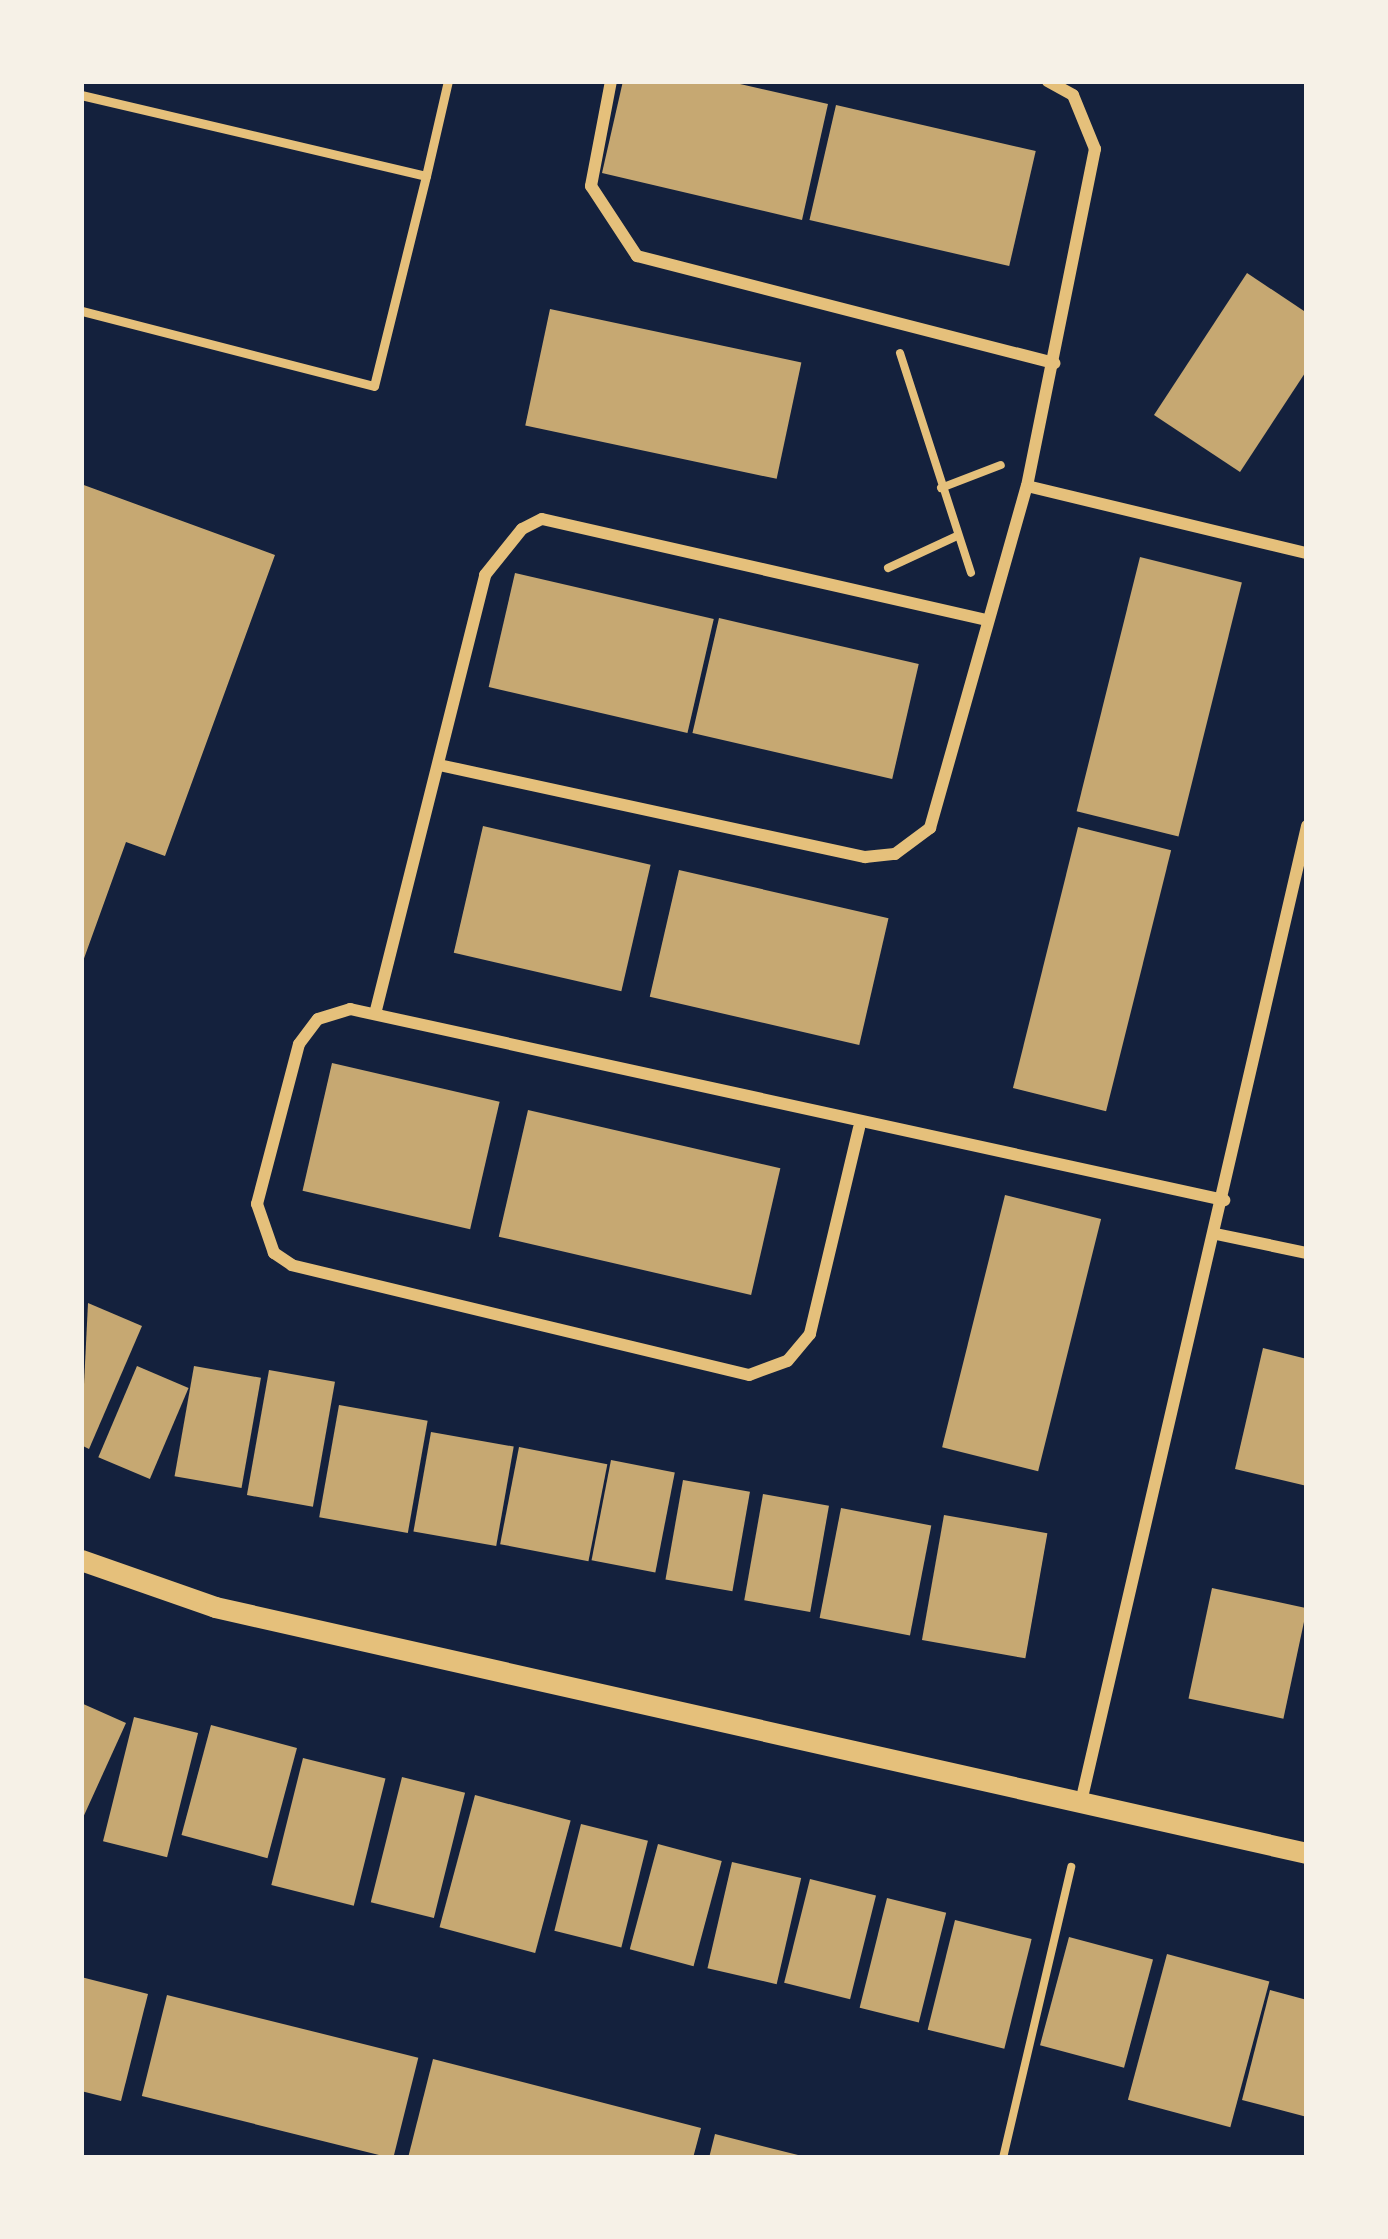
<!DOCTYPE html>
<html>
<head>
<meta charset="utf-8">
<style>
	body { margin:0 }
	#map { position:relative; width:1388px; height:2239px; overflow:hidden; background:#14213d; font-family:"Varela Round",sans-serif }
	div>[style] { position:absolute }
	.building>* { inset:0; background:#c6a872; transform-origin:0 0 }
	.path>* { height:8px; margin:-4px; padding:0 4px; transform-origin:4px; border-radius:4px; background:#e5c07b }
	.service>* { height:9px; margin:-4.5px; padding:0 4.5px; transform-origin:4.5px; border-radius:4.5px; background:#e5c07b }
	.minor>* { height:12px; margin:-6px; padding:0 6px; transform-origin:6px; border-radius:6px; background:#e5c07b }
	.tertiary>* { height:21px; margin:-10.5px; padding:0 10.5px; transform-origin:10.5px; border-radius:10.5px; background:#e5c07b }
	span { translate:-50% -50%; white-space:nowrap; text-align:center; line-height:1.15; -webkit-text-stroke:9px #f6f1e7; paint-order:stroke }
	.frame { position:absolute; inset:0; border:84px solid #f6f1e7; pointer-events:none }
</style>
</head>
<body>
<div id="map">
	<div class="building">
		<div style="clip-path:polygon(623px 81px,727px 81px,828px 104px,802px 220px,602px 173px)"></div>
		<div style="left:836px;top:105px;width:205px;height:118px;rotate:13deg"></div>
		<div style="clip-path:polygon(1247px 273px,1307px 313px,1307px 370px,1240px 472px,1154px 415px)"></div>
		<div style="left:550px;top:309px;width:257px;height:119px;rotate:12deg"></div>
		<div style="clip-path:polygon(81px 484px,275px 555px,165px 856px,126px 842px,82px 964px)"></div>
		<div style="left:1140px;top:557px;width:105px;height:262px;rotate:14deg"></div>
		<div style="left:515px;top:573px;width:204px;height:117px;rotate:13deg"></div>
		<div style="left:719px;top:618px;width:205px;height:118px;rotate:13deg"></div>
		<div style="left:483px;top:826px;width:172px;height:130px;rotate:13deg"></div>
		<div style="left:1078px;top:827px;width:96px;height:269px;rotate:14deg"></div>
		<div style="left:679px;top:870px;width:215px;height:130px;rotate:13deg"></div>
		<div style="left:332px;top:1063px;width:172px;height:131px;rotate:13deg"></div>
		<div style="left:528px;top:1110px;width:259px;height:130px;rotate:13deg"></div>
		<div style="left:1005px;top:1195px;width:99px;height:260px;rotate:14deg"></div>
		<div style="clip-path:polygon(88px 1303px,142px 1326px,89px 1449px,81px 1445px)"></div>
		<div style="clip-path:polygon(1263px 1348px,1307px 1359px,1307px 1486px,1235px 1469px)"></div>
		<div style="left:137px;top:1366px;width:56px;height:99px;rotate:23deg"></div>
		<div style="left:194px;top:1366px;width:68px;height:112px;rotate:10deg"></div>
		<div style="left:269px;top:1370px;width:67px;height:127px;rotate:10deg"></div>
		<div style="left:339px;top:1405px;width:90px;height:114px;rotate:10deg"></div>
		<div style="left:431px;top:1432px;width:84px;height:101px;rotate:10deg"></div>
		<div style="left:519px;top:1447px;width:90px;height:99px;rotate:11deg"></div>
		<div style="left:611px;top:1460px;width:65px;height:102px;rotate:11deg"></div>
		<div style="left:683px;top:1480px;width:68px;height:101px;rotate:10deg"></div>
		<div style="left:763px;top:1494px;width:67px;height:108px;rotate:10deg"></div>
		<div style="left:841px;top:1508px;width:92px;height:112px;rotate:11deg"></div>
		<div style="left:944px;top:1515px;width:105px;height:127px;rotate:10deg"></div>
		<div style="left:1212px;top:1588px;width:97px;height:113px;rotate:12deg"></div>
		<div style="clip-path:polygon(81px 1703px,126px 1723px,81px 1822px)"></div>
		<div style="left:134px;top:1717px;width:66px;height:128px;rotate:14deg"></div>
		<div style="left:211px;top:1725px;width:89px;height:114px;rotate:15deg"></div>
		<div style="left:303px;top:1758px;width:85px;height:131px;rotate:14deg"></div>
		<div style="left:402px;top:1777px;width:65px;height:129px;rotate:14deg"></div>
		<div style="left:475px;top:1795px;width:99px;height:137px;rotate:15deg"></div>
		<div style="left:581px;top:1824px;width:69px;height:110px;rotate:14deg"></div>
		<div style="left:658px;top:1844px;width:66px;height:109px;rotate:15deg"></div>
		<div style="left:732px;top:1862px;width:71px;height:109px;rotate:13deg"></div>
		<div style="left:810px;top:1879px;width:68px;height:107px;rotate:14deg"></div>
		<div style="left:887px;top:1898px;width:61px;height:113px;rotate:14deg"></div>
		<div style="left:955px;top:1920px;width:79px;height:113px;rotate:14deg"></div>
		<div style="left:1069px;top:1937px;width:87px;height:112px;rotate:15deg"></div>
		<div style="left:1167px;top:1954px;width:106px;height:151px;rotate:15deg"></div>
		<div style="clip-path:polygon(81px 1977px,148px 1994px,121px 2101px,81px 2091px)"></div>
		<div style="clip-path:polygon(1270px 1990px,1307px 2000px,1307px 2117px,1242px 2100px)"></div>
		<div style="left:167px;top:1995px;width:259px;height:104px;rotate:14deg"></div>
		<div style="clip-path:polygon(433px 2059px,701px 2128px,693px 2158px,408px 2158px)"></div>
		<div style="clip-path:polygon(715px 2134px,802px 2156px,801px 2158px,709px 2158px)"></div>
	</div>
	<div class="path">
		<div style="left:900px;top:353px;width:231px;rotate:72.1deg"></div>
		<div style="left:941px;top:488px;width:64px;rotate:-21deg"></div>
		<div style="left:888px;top:568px;width:76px;rotate:-24.9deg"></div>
		<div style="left:1003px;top:2158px;width:299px;rotate:-76.8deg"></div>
	</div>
	<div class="service">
		<div style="left:81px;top:95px;width:354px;rotate:13.2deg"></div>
		<div style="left:426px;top:176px;width:216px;rotate:103.9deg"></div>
		<div style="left:374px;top:386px;width:302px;rotate:-165.6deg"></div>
		<div style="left:426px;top:176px;width:98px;rotate:-77deg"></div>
	</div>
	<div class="minor">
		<div style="left:611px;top:81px;width:107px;rotate:100.8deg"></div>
		<div style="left:591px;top:186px;width:84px;rotate:56.7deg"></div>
		<div style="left:637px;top:256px;width:431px;rotate:14.4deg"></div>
		<div style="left:1027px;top:486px;width:288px;rotate:13.5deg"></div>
		<div style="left:439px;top:765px;width:436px;rotate:12.2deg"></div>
		<div style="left:865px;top:857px;width:30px;rotate:-6deg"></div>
		<div style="left:895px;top:854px;width:44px;rotate:-36.6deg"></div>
		<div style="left:930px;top:828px;width:355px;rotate:-74.2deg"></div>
		<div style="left:1027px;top:486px;width:344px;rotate:-78.6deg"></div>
		<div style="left:1095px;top:149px;width:58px;rotate:-112.2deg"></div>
		<div style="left:1073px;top:95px;width:29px;rotate:-151deg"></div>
		<div style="left:375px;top:1014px;width:453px;rotate:-75.9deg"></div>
		<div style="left:485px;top:575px;width:59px;rotate:-51.2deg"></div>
		<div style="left:522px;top:529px;width:22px;rotate:-27deg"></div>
		<div style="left:542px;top:519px;width:457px;rotate:12.8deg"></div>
		<div style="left:859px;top:1128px;width:212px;rotate:103.4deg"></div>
		<div style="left:810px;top:1334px;width:35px;rotate:130deg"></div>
		<div style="left:787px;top:1361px;width:40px;rotate:159.8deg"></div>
		<div style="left:749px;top:1375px;width:470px;rotate:-166.5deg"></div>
		<div style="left:292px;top:1265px;width:22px;rotate:-146deg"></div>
		<div style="left:274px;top:1253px;width:52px;rotate:-109.1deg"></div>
		<div style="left:257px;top:1204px;width:165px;rotate:-75.3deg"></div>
		<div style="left:299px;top:1044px;width:31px;rotate:-53deg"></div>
		<div style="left:318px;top:1019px;width:34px;rotate:-17deg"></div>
		<div style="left:350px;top:1009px;width:895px;rotate:12.33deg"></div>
		<div style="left:1216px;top:1234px;width:93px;rotate:11.8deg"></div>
		<div style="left:1081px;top:1802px;width:1002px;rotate:-76.96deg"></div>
	</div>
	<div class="tertiary">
		<div style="left:81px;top:1560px;width:142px;rotate:19.3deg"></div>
		<div style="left:215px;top:1607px;width:1119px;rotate:12.7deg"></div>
	</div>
	<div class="frame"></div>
</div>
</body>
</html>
